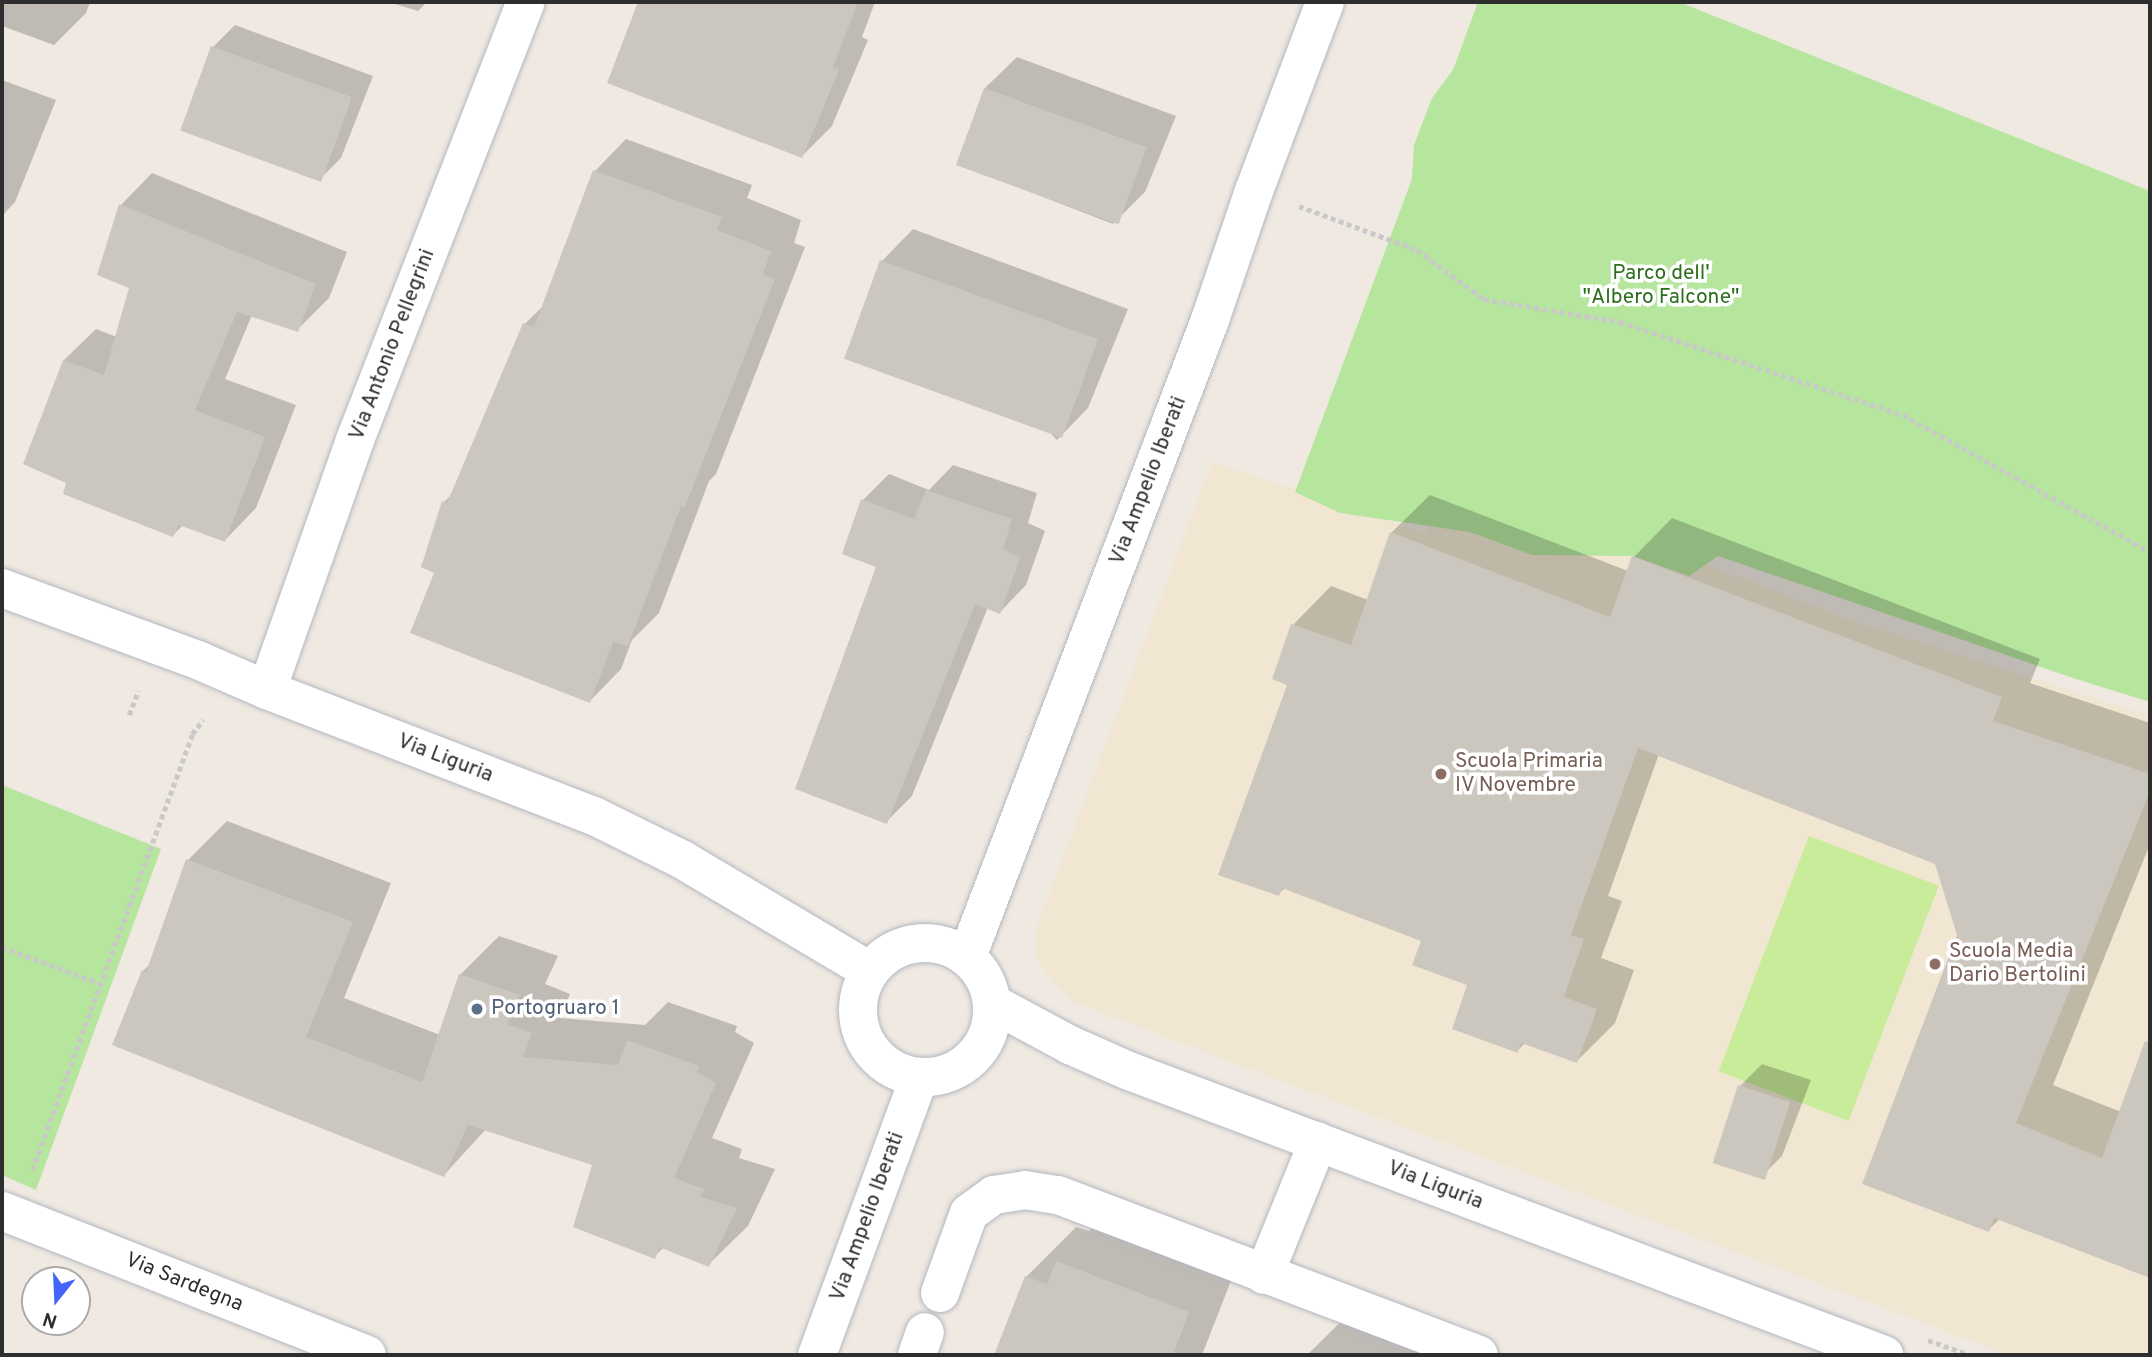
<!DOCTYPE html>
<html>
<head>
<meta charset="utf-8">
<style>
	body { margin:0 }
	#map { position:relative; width:2152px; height:1357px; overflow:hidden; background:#efe9e1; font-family:Overpass,sans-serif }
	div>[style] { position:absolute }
	.education>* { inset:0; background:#f0e6d1 }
	.green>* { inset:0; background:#b6e59e }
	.pitch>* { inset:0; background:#c9ec9a; transform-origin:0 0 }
	.shadow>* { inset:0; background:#0003 }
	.building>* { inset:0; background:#cbc7bf; transform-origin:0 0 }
	.path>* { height:4.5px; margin-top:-2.25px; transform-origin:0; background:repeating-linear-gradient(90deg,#c9c9c9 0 5px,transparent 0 8.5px) }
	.roads { filter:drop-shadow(0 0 2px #b4b7c1) drop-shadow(0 0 2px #b4b7c1) }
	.minor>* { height:38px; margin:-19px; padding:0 19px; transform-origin:19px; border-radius:19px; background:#fff }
	.minor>.ring { margin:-19px; padding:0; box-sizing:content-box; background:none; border:38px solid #fff; border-radius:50% }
	.dots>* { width:19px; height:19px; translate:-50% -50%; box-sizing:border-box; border:4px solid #fff; border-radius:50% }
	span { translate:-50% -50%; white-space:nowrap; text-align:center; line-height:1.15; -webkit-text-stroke:7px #fff; paint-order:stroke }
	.park-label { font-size:21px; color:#2c6e1b }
	.street-label { font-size:21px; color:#2e2e2e }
	.education-label { font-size:21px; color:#785e54 }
	.left { translate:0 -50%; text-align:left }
	.service-label { font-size:21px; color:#4e5e75 }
	.frame { position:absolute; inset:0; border:4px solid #2e2e2e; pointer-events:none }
	.north { position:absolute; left:21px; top:1266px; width:70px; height:70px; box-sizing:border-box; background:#fff; border:2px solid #ababab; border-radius:50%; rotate:198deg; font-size:19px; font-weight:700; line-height:28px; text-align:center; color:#2e2e2e }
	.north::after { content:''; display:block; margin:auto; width:24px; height:32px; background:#4264fb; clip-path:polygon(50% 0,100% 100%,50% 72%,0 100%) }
</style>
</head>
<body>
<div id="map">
	<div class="education">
		<div style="clip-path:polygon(1212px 462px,1426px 533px,1445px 470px,1592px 520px,1844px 618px,2150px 716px,2150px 1355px,2008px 1355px,1073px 1002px,1053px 983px,1036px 958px,1036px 930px)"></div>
	</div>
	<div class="green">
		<div style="clip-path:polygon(1478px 2px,1679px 2px,2150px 191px,2150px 702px,2073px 678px,1718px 556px,1689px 576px,1632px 556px,1532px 555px,1470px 532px,1340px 513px,1295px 492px,1412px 179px,1414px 145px,1432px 98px,1453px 70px)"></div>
		<div style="clip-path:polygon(2px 785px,161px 849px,36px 1190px,2px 1175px)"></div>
	</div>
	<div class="pitch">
		<div style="left:1809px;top:836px;width:139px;height:252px;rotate:21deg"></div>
	</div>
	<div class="shadow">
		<div style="clip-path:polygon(2px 2px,90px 2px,86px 13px,54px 45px,2px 26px)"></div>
		<div style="clip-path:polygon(388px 2px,427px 2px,418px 11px)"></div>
		<div style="clip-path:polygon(640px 2px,875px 2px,862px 37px,868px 40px,832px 126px,802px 156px,610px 82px)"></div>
		<div style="clip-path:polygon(235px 25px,373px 76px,341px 158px,319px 180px,213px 47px)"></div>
		<div style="clip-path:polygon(1017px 57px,1176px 116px,1145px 192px,1113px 224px,960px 165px,985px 88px)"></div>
		<div style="clip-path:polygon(2px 80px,56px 100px,15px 202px,2px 216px)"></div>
		<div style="clip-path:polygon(626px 139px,752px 185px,747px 198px,801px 220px,794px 243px,805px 247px,716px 474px,709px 481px,659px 613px,632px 640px,621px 669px,590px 701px,436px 573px,444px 502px,454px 492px,525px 324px,545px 304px,595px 171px)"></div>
		<div style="clip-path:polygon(152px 173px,347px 252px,329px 298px,297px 330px,252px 315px,225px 379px,296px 405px,256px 508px,225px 540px,183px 525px,173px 535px,68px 482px,64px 360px,96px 329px,135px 344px,121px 205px)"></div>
		<div style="clip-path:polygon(913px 229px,1128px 309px,1088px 408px,1057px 440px,882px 261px)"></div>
		<div style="clip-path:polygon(953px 465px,1037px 493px,1028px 523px,1045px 531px,1026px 585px,1000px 612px,988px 607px,912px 796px,886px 822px,878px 566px,863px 500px,889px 474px,929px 490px)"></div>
		<div style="clip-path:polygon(1430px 495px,1628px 571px,1634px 557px,1672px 518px,2040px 659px,2030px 683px,2150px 723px,2150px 844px,2053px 1085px,2121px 1112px,2137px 1068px,2150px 1055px,2150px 1276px,2000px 1219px,1988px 1230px,1959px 935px,1937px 862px,1659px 754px,1608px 896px,1622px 901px,1601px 958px,1634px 970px,1615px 1023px,1577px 1061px,1525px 1043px,1517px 1051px,1470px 984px,1423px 939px,1285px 888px,1278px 894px,1289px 684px,1274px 678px,1293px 625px,1331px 586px,1368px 600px,1391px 533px)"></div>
		<div style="clip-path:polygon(227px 821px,391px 883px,344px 998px,440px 1035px,460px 975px,499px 936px,558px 956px,545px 984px,570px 994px,560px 1018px,645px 1025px,668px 1002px,737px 1026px,735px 1032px,754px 1043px,712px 1138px,742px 1149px,739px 1158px,775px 1169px,748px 1226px,708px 1265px,664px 1247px,654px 1257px,595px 1164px,486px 1129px,444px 1175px,143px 971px,151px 963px,188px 860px)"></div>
		<div style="clip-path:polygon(1762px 1064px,1811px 1080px,1782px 1156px,1760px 1178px,1740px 1086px)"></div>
		<div style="clip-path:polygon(1107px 1213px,1238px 1263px,1202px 1355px,996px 1355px,1026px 1277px,1076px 1227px,1089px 1231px)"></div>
		<div style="clip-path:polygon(1356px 1307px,1474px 1355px,1307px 1355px)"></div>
	</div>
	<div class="building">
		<div style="clip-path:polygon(638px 2px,858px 2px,833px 67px,839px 70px,802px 158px,607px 83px)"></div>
		<div style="left:211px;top:46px;width:150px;height:90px;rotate:20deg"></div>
		<div style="left:984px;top:88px;width:173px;height:82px;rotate:20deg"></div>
		<div style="clip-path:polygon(593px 170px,722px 217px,717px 230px,771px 251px,763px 274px,775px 279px,685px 507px,681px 506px,628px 646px,613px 642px,590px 703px,410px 633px,434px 573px,421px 567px,442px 501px,447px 503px,523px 323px,534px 327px)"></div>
		<div style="clip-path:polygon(119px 204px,316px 284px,298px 332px,237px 312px,195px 410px,265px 437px,225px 542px,179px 525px,173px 537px,63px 494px,66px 483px,23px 464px,63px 360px,104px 375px,129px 288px,97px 275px)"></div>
		<div style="left:880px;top:260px;width:232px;height:105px;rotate:20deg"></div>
		<div style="clip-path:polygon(926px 490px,1012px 519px,1003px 549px,1020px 558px,1000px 614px,975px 604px,887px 824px,795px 789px,876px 567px,842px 554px,861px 499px,914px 519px)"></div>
		<div style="clip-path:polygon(1390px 532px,1610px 617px,1632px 556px,2002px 697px,1993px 721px,2150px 774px,2150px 791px,2016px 1123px,2102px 1158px,2145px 1041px,2150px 1042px,2150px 1278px,1994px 1218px,1989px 1232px,1862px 1184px,1957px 935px,1935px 864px,1638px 748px,1571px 935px,1584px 939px,1564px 997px,1597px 1009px,1577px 1063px,1521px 1043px,1518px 1053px,1452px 1029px,1467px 985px,1412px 965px,1421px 941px,1282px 888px,1279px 896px,1218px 875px,1287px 685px,1272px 679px,1291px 624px,1351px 645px)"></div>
		<div style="clip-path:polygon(186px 859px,353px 922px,306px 1037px,422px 1082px,459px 974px,520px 995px,507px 1024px,532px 1033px,523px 1057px,618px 1065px,627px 1040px,699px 1066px,697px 1072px,716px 1083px,674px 1178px,704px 1189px,701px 1197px,737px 1208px,709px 1267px,659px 1247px,655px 1259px,573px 1227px,592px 1165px,468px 1125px,444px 1177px,112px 1045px,142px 970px,146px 972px)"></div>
		<div style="left:1738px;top:1085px;width:55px;height:82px;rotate:18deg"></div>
		<div style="clip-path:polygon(1056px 1261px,1189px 1312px,1173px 1355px,994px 1355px,1025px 1276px,1047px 1284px)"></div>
	</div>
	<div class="path">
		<div style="left:1299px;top:206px;width:126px;rotate:20.4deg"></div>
		<div style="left:1417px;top:250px;width:83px;rotate:36.2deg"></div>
		<div style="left:1484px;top:299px;width:138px;rotate:9.6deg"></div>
		<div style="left:1620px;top:322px;width:298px;rotate:18.2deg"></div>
		<div style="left:1903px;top:415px;width:282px;rotate:29deg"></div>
		<div style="left:129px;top:715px;width:26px;rotate:-69deg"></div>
		<div style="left:2px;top:947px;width:103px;rotate:20.4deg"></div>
		<div style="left:32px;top:1170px;width:464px;rotate:-69.8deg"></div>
		<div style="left:192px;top:734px;width:18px;rotate:-52deg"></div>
		<div style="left:1928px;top:1340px;width:45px;rotate:19.7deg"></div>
	</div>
	<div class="roads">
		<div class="minor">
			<div style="left:2px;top:588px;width:211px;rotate:20.2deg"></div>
			<div style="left:200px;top:661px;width:73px;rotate:23.4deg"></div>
			<div style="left:267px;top:690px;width:350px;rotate:21.1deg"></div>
			<div style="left:594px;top:816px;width:99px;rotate:26.3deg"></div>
			<div style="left:683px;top:860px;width:217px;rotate:30.7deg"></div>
			<div style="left:267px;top:690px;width:265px;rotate:-70.6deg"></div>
			<div style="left:355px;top:440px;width:470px;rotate:-68.7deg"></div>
			<div class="ring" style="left:858px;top:943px;width:96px;height:96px"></div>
			<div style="left:967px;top:957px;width:682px;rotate:-69.12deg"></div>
			<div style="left:1210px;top:320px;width:136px;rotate:-71.2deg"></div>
			<div style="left:1254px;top:191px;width:202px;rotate:-69.4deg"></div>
			<div style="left:992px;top:1003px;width:89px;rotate:28.3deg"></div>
			<div style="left:1070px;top:1045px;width:64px;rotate:23.8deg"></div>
			<div style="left:1129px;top:1071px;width:807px;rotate:20.61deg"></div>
			<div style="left:2px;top:1211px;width:392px;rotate:21.5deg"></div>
			<div style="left:1264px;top:1275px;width:144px;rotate:-67.9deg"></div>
			<div style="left:940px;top:1293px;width:85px;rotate:-70.1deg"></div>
			<div style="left:969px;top:1213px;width:31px;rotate:-36deg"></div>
			<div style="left:994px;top:1195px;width:31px;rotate:-9deg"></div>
			<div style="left:1025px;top:1190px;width:33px;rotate:9deg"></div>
			<div style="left:1058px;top:1195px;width:450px;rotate:20.8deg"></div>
			<div style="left:817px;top:1355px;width:295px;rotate:-69.8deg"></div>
			<div style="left:917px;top:1355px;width:24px;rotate:-71deg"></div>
		</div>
	</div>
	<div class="dots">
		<div style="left:1441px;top:774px;background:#8d6e63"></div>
		<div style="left:1935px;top:964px;background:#8d6e63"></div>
		<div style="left:477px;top:1009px;background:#5c6f8a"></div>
	</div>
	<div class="park-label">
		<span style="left:1661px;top:286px">Parco dell'<br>"Albero Falcone"</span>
	</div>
	<div class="street-label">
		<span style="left:393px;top:345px;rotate:-69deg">Via Antonio Pellegrini</span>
		<span style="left:1149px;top:481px;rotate:-69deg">Via Ampelio Iberati</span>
		<span style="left:445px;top:759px;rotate:21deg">Via Liguria</span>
		<span style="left:1435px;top:1186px;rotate:21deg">Via Liguria</span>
		<span style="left:868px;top:1217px;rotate:-70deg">Via Ampelio Iberati</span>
		<span style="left:184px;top:1283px;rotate:22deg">Via Sardegna</span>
	</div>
	<div class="education-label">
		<span class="left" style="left:1455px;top:774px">Scuola Primaria<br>IV Novembre</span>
		<span class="left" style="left:1949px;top:964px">Scuola Media<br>Dario Bertolini</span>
	</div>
	<div class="service-label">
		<span class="left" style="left:491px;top:1009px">Portogruaro 1</span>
	</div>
	<div class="frame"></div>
	<div class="north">N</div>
</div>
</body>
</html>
